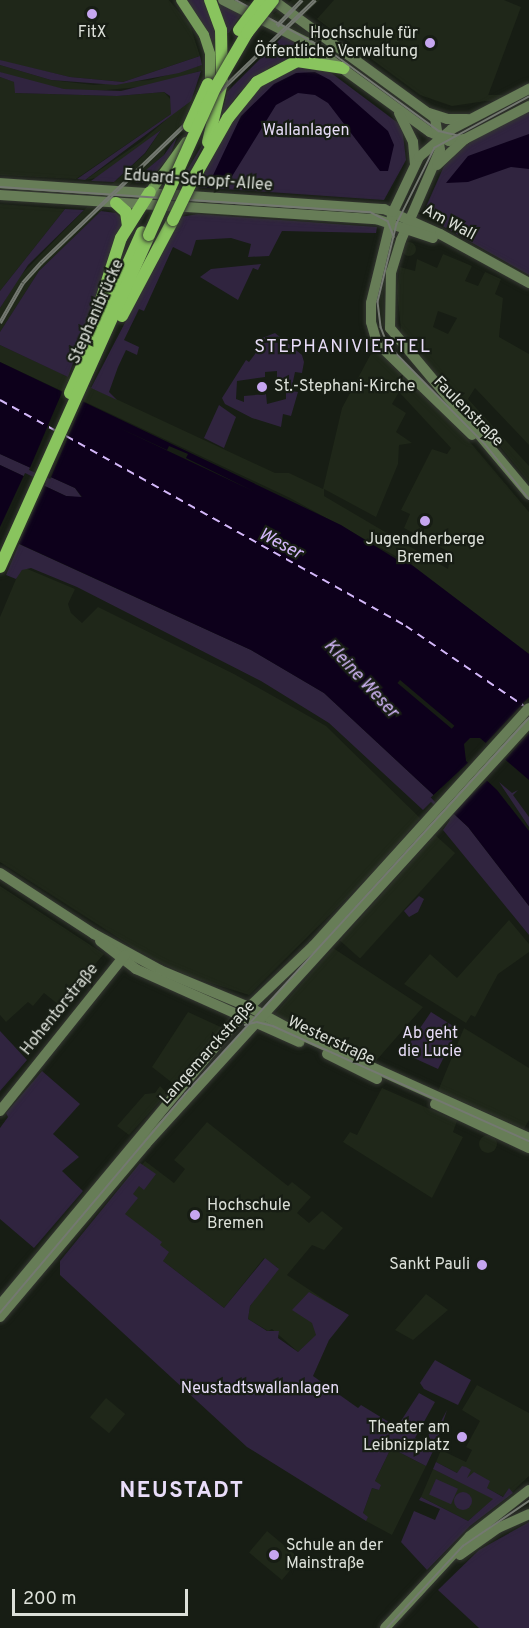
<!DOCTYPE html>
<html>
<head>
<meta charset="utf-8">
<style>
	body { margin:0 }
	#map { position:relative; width:529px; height:1628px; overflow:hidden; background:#171d14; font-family:Overpass,sans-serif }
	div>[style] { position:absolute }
	.built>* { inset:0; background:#1f2719; transform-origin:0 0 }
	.round { border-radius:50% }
	.green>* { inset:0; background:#30243f; transform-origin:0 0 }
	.water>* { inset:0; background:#0d001b }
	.pier>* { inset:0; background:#171d14; transform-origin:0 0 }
	.ferry>* { height:1.5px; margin-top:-0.75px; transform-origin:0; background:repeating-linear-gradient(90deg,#d3b7f9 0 8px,transparent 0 14px) }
	.roads { filter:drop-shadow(0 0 2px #343731) drop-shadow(0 0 2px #343731) }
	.secondary>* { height:10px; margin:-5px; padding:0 5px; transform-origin:5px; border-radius:5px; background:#677d57 }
	.primary>* { height:10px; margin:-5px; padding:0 5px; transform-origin:5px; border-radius:5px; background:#759b5a }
	.highway>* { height:12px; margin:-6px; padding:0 6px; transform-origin:6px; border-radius:6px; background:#89c45e }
	.tram>* { height:1.5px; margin:-0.75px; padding:0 0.75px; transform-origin:0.75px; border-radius:0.75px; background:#747971 }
	.rail>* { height:4px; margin-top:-2px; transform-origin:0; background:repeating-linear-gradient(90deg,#171d14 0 4.5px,#747971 0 9px); box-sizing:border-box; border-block:2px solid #747971 }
	.bridges { filter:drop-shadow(0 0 2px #343731) drop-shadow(0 0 2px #343731) }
	.highway-bridge>* { height:12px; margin:-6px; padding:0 6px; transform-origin:6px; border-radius:6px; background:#89c45e }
	.dots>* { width:16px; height:16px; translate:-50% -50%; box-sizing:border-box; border:3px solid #171d14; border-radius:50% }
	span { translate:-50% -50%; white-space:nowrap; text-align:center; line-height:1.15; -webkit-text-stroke:4.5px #171d14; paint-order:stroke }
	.poi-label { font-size:16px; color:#dce0d9 }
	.right { translate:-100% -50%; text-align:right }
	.left { translate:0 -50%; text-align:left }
	.park-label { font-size:16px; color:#e7dcf7 }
	.street-label { font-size:16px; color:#dce0d9 }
	.neighbourhood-label { font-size:18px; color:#e9ddf9; letter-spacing:1.5px }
	.water-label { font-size:18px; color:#d3b7f9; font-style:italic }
	.district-label { font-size:22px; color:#e9ddf9; font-weight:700; letter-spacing:1.5px }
	.scale { position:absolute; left:12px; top:1589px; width:176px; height:27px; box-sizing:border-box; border:3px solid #dce0d9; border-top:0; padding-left:8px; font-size:18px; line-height:21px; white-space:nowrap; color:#dce0d9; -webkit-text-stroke:4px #171d14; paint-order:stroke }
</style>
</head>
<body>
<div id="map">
	<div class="built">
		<div style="clip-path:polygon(0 0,169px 0,190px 25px,200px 56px,123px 82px,70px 77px,5px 62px,0 60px)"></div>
		<div style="clip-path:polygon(230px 0,245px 0,274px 14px,292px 0,320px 0,295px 24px,431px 120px,424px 125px,324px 49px)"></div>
		<div style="clip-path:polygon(334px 0,504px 0,521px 7px,486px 101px,452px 106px,420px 95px,317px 19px)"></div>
		<div style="clip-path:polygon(0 65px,51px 80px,94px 85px,150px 80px,202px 65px,203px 70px,151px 86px,95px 91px,63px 89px,15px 78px,0 72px)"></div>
		<div style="clip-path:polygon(227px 66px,227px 89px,166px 148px,164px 155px,120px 193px,371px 210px,370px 217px,113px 200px,39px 271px,0 332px,0 308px,19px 277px,95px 199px,0 193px,0 186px,102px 193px,145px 154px,161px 130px,101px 177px,85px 180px,142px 141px)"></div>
		<div style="clip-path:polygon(0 77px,15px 82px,15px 93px,117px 96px,164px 92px,172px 101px,171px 114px,76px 179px,0 175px)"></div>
		<div style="left:529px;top:95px;width:6px;height:75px;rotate:90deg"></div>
		<div style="clip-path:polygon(0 204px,65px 209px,0 291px)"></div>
		<div style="clip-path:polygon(389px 239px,396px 241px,383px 293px,384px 324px,380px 333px,377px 295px)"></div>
		<div class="round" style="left:402px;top:242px;width:14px;height:14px"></div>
		<div style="clip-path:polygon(evenodd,443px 254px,472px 266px,465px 281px,478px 286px,485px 272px,501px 279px,495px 294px,503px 298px,499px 337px,529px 354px,529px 445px,475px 388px,468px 399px,529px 466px,529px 482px,492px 436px,402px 339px,397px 291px,400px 267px,415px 271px,417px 259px,437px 268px,443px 254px,438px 311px,457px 318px,448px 334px,433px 327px,438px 311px)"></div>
		<div style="clip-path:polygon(evenodd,0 345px,275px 473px,289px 473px,323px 489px,342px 408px,374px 348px,453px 422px,529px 512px,529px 654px,408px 563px,290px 498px,0 362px,0 345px,399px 392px,451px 448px,447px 454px,432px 449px,401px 510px,410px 514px,404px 528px,451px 553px,448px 569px,324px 496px,324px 489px,376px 517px,398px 464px,399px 445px,412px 443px,396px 432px,406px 413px,392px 404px,399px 392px)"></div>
		<div style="clip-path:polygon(25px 568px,75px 589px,68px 604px,71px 613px,82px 623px,98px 607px,234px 674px,326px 726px,420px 818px,380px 865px,249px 995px,185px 975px,139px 951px,0 862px,0 617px,19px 572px)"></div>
		<div style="left:435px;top:835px;width:27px;height:142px;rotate:42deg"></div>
		<div style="clip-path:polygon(0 886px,104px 954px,59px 1005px,44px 993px,33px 1006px,28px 1002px,6px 1022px,0 1015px)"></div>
		<div style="clip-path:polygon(509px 920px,529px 944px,529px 952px,498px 974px,475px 1017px,471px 1015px,466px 1023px,404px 984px,430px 954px,457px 978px)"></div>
		<div style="clip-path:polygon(333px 948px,423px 1007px,375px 1062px,274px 1015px)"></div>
		<div style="clip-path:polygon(188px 1012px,225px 1029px,175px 1085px,152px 1067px)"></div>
		<div style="clip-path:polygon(464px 1028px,529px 1068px,529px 1120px,524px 1129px,438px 1091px)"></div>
		<div style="clip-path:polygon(160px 1086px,167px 1093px,129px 1135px,117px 1126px,145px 1094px,155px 1093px)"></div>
		<div style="clip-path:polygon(382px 1088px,457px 1121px,453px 1132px,463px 1137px,432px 1198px,343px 1142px,350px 1132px,357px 1135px)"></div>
		<div style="clip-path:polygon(207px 1122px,288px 1186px,292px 1182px,311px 1197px,297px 1213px,309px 1223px,322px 1211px,343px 1228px,324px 1250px,312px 1245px,287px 1275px,343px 1312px,298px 1352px,272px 1329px,268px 1331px,248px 1319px,250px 1306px,278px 1268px,264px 1258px,224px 1308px,163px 1261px,160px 1245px,110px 1203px,145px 1161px,174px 1183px,185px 1169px,174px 1160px)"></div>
		<div class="round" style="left:479px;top:1135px;width:18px;height:18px"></div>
		<div style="clip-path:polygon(426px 1294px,448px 1310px,413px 1340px,395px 1330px)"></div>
		<div style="clip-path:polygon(477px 1385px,529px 1413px,529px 1476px,506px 1498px,436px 1462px,441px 1450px,466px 1462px,472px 1450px,466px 1447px,480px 1421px,462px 1410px)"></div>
		<div style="left:106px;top:1398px;width:25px;height:25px;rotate:40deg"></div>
		<div style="clip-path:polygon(391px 1448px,426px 1466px,392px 1535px,366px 1521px,363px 1513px,372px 1488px,379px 1490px,375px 1481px)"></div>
		<div style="clip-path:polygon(433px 1469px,494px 1499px,468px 1521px,421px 1497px)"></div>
		<div style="left:267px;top:1531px;width:43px;height:28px;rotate:40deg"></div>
	</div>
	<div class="green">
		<div style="clip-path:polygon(187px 0,205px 0,217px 39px,211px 41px)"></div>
		<div style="clip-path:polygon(213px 0,242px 13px,229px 33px,224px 33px)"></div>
		<div style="clip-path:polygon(284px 35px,324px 59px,300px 56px,270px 67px,238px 94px,221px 119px,227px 92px)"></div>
		<div style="clip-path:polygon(200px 56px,202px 65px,179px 73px,116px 85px,51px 80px,0 65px,0 60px,70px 77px,123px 82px)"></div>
		<div style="clip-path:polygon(298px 65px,323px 68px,334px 75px,402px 126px,406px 160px,384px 200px,195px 187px,221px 136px,260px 85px)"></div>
		<div style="clip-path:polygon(201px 71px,191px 101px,85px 180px,77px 179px,171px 114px,170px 96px,164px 92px,117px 96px,15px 93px,14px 82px,0 77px,0 72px,64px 89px,121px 91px)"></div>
		<div style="clip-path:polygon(213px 103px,210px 129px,185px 185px,181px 180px,204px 142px)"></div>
		<div style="clip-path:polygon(529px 109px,529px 275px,437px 223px,425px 209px,444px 166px,471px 139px)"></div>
		<div style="clip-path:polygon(161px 130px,145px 153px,114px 182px,91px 181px)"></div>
		<div style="clip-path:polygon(177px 137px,170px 156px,156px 172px,145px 183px,136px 183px,134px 180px,164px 155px)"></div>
		<div style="clip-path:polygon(65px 209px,84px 210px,28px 265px,0 308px,0 291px)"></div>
		<div style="clip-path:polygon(101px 211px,116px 213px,124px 221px,68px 377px,0 345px,0 332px,39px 271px)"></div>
		<div style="clip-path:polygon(198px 214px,377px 227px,376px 233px,282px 231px,269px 256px,248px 257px,251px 244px,231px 238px,196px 240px,191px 256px,173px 247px,144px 311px,139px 309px,124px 340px,139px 347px,137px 355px,126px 350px,118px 367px,109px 392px,117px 400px,91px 388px,180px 217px)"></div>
		<div style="clip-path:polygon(261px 264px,258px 270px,253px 268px,238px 300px,200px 277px,211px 269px)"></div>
		<div style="clip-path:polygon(evenodd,275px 333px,302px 355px,304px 362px,302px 373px,295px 372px,291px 391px,298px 392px,291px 416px,283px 414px,281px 427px,252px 418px,225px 404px,222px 398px,246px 360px,249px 362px,261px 346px,258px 343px,262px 338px,275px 333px,277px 371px,277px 382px,286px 382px,286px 399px,267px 404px,266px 394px,244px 396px,244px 402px,236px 399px,237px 381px,265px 377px,265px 372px,277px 371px)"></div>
		<div style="clip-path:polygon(219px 405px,236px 417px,224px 448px,204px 438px)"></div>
		<div style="clip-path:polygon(0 454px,75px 488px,82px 498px,66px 496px,0 465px)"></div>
		<div style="clip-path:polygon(19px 544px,251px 650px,324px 693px,468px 827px,529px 906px,529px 935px,443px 830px,450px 820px,431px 802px,423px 810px,329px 723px,261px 681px,77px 587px,31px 568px,22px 570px,16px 579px,6px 575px)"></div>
		<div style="clip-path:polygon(499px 782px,512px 793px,518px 790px,513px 795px,529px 817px,529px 827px)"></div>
		<div style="clip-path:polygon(419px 896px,424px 899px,418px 912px,409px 917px,404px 911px)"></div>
		<div style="clip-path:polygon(431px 1012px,458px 1029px,438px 1069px,403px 1053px)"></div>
		<div style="clip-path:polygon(0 1031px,27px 1060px,0 1091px)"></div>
		<div style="clip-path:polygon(42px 1071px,80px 1104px,53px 1134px,79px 1157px,62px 1171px,83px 1191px,34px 1248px,0 1219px,0 1128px,8px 1117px,6px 1113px)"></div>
		<div style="clip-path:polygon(140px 1163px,156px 1174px,144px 1190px,139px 1186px,133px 1194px,138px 1198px,125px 1214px,162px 1242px,160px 1245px,169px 1252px,163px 1261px,224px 1308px,265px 1258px,279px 1269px,250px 1306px,248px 1319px,267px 1331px,279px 1331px,278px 1338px,298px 1352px,316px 1335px,312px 1323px,292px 1310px,309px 1292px,349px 1315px,329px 1340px,313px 1376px,358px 1408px,361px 1405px,397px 1427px,419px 1393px,435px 1402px,415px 1438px,434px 1449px,426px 1466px,391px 1448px,375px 1481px,381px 1485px,379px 1490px,372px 1488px,363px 1513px,368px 1517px,366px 1521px,247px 1447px,60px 1275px,60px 1261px)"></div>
		<div style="clip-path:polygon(435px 1360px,471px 1380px,458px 1405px,424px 1389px,420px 1383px)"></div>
		<div style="clip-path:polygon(447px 1410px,443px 1422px,447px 1424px,445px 1428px,441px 1426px,443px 1430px,432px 1442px,428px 1435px,432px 1429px,436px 1431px)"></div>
		<div style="clip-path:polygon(436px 1462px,457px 1473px,462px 1466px,466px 1467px,471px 1470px,467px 1478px,474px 1472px,490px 1481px,487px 1488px,503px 1497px,509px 1488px,513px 1493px,470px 1526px,427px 1570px,401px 1542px,414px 1511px,435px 1520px,440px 1509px,419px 1500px,421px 1497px,468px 1521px,493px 1499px,433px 1469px)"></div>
		<div style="left:436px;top:1479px;width:24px;height:17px;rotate:24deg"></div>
		<div class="round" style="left:454px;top:1492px;width:18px;height:18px"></div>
		<div style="clip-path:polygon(529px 1522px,529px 1628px,479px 1628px,438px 1590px,479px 1550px)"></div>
	</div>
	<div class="water">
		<div style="clip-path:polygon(315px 72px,330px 80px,388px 131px,394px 145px,388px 171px,380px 171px,328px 103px,315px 95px,298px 93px,276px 105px,226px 186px,207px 188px,241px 116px,274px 84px,296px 73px)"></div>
		<div style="clip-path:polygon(529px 134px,529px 169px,511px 167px,468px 182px,446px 183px,468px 156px)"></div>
		<div style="clip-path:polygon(0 362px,341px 525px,401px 562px,408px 562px,529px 654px,529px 780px,480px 738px,470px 738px,464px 744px,466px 761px,497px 790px,529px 831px,529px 906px,468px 827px,324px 693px,251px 650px,0 535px,0 465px,66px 496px,82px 497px,75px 488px,0 454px)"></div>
	</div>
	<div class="pier">
		<div style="left:63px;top:390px;width:23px;height:87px;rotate:23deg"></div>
		<div style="clip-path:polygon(113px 425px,167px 450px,169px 446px,188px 454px,186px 458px,255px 492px)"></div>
		<div style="clip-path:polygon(25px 473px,46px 483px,18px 546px,0 538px,0 527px)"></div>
		<div style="left:400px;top:680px;width:71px;height:4px;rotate:40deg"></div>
		<div style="clip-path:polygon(529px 697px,529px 733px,503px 762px,484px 745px)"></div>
		<div style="left:471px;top:760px;width:26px;height:55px;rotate:47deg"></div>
	</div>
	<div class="ferry">
		<div style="left:0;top:400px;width:64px;rotate:29deg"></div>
		<div style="left:66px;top:436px;width:389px;rotate:29.2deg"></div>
		<div style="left:406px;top:626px;width:143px;rotate:34.1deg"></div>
	</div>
	<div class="roads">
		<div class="secondary">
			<div style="left:223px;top:0;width:93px;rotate:26.8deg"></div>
			<div style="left:306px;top:42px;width:153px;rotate:36deg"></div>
			<div style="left:430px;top:132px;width:21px;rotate:25deg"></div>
			<div style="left:449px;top:141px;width:16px;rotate:-7deg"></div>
			<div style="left:273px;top:0;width:200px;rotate:36.1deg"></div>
			<div style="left:435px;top:118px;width:32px;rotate:81deg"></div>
			<div style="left:440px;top:150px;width:98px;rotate:113.4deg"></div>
			<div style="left:401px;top:240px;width:34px;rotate:107deg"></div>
			<div style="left:391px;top:272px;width:56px;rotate:91deg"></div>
			<div style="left:390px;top:328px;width:217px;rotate:50.1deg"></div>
			<div style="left:399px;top:113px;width:32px;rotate:64deg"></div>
			<div style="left:413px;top:142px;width:21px;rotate:85deg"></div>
			<div style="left:429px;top:113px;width:19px;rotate:18deg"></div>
			<div style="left:447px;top:119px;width:20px"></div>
			<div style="left:437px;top:165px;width:38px;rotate:-43deg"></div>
			<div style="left:465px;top:139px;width:72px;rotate:-27.3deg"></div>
			<div style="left:0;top:183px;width:385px;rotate:3.9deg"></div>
			<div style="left:384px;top:209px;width:61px;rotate:24.1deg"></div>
			<div style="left:440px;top:234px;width:102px;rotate:28.8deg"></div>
			<div style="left:0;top:195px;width:377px;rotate:3.7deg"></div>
			<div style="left:376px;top:219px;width:60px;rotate:18.4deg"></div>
			<div style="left:472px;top:435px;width:132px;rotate:-135.9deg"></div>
			<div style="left:377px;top:343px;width:22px;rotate:-106deg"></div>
			<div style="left:371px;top:322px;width:19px;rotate:-90deg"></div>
			<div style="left:371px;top:303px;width:94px;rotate:-76.4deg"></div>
			<div style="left:393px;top:212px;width:61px;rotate:-64.7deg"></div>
			<div style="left:419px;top:157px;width:43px;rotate:-40.3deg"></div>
			<div style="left:452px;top:129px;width:87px;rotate:-27.5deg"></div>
			<div style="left:0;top:873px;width:112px;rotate:33deg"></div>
			<div style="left:94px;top:934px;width:75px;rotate:28.6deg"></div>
			<div style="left:160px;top:970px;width:96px;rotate:22.6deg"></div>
			<div style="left:249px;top:1007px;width:59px;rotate:28.3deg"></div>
			<div style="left:301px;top:1035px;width:250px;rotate:24.3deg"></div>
			<div style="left:100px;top:941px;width:46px;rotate:37.9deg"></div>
			<div style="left:136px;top:969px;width:179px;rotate:24.1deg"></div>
			<div style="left:327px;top:1054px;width:56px;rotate:26.6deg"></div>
			<div style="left:435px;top:1104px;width:104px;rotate:25.1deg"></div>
			<div style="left:0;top:1111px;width:200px;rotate:-51.3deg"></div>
			<div style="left:0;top:1305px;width:381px;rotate:-50.2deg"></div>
			<div style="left:244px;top:1012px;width:95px;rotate:-43.7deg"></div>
			<div style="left:313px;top:946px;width:321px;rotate:-47.8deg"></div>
			<div style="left:0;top:1317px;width:226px;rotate:-49.8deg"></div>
			<div style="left:146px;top:1144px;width:569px;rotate:-47.71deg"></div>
			<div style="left:460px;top:1555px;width:47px;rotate:-35.4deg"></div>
			<div style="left:498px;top:1528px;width:34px;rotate:-24deg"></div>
			<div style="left:385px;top:1628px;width:125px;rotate:-47.3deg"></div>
			<div style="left:470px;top:1536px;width:75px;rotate:-37.9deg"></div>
		</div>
		<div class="primary">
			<div style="left:181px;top:0;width:42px;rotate:56.7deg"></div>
			<div style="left:204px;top:35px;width:20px;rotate:72deg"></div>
			<div style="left:210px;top:54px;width:40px;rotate:90deg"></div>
			<div style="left:150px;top:192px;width:62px;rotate:-54.2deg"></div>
		</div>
		<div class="highway">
			<div style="left:208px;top:142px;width:62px;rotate:-76.9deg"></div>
			<div style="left:222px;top:82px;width:52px;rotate:-91.1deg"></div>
			<div style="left:221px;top:30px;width:32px;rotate:-110deg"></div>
			<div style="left:191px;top:183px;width:75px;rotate:-60.4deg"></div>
			<div style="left:228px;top:118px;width:46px;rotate:-51.1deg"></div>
			<div style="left:257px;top:82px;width:45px;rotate:-27.7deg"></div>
			<div style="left:297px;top:61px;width:47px;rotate:8.7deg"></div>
			<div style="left:116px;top:203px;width:13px;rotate:42deg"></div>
			<div style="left:126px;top:212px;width:14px;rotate:82deg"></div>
			<div style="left:122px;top:316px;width:109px;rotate:-62deg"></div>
			<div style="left:93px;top:325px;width:91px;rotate:-72.2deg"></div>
			<div style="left:121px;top:238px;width:54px;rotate:-57.8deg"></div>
			<div style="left:70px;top:393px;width:176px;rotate:-65.9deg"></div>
			<div style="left:0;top:567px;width:364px;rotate:-65.8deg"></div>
		</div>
	</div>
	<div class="tram">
		<div style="left:236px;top:0;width:108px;rotate:28.7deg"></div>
		<div style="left:331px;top:52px;width:134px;rotate:36.2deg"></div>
		<div style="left:439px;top:131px;width:18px;rotate:13deg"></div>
		<div style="left:529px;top:97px;width:107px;rotate:151.5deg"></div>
		<div style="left:435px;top:148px;width:85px;rotate:116.6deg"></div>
		<div style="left:397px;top:224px;width:80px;rotate:103.7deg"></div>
		<div style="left:378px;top:302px;width:25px;rotate:83deg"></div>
		<div style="left:381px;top:327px;width:19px;rotate:69deg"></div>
		<div style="left:388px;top:345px;width:139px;rotate:45.6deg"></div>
		<div style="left:485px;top:444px;width:70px;rotate:51.3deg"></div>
		<div style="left:0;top:187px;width:371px;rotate:3.9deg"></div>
		<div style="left:370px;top:212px;width:20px;rotate:27deg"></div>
		<div style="left:388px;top:221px;width:17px;rotate:69deg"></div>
		<div style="left:245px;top:1025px;width:12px;rotate:-14deg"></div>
		<div style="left:257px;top:1022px;width:16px;rotate:14deg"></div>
		<div style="left:273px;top:1026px;width:281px;rotate:24.2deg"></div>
		<div style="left:0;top:1313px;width:287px;rotate:-49.8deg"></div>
		<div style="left:185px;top:1094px;width:510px;rotate:-47.54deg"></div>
		<div style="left:387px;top:1628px;width:112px;rotate:-47.2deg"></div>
		<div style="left:463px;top:1546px;width:80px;rotate:-34.3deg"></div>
	</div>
	<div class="rail">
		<div style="left:277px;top:26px;width:36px;rotate:-46deg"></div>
		<div style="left:0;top:323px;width:46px;rotate:-60.1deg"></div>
		<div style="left:23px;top:283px;width:27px;rotate:-48deg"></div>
		<div style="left:41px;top:263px;width:380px;rotate:-43.8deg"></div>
	</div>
	<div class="bridges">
		<div class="highway-bridge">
			<div style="left:239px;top:30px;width:38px;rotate:-53deg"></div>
			<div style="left:189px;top:126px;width:46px;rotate:-65.7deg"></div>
			<div style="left:173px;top:220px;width:41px;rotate:-64.1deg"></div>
			<div style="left:149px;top:235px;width:161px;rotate:-65.8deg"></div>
			<div style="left:215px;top:88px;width:64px;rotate:-59.8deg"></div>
			<div style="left:247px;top:33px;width:42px;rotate:-51.8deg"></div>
		</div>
	</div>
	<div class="dots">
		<div style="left:92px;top:14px;background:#c6a6f0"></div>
		<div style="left:430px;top:43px;background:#c6a6f0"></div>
		<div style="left:262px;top:387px;background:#c6a6f0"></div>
		<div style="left:425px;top:521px;background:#c6a6f0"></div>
		<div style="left:195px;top:1215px;background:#c6a6f0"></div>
		<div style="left:482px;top:1265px;background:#c6a6f0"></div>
		<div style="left:462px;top:1437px;background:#c6a6f0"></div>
		<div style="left:274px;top:1555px;background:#c6a6f0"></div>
	</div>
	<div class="poi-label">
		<span style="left:92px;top:33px">FitX</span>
		<span class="right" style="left:418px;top:43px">Hochschule für<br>Öffentliche Verwaltung</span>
		<span class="left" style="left:274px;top:387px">St.-Stephani-Kirche</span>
		<span style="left:425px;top:549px">Jugendherberge<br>Bremen</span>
		<span class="left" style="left:207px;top:1215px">Hochschule<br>Bremen</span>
		<span class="right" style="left:470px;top:1265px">Sankt Pauli</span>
		<span class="right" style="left:450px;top:1437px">Theater am<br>Leibnizplatz</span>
		<span class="left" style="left:286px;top:1555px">Schule an der<br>Mainstraße</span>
	</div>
	<div class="park-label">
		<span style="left:306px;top:131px">Wallanlagen</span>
		<span style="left:430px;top:1043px">Ab geht<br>die Lucie</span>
		<span style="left:260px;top:1389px">Neustadtswallanlagen</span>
	</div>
	<div class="street-label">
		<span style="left:198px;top:181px;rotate:4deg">Eduard-Schopf-Allee</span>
		<span style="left:449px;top:223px;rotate:28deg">Am Wall</span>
		<span style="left:97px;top:312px;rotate:-66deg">Stephanibrücke</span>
		<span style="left:468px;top:412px;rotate:45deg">Faulenstraße</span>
		<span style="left:60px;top:1010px;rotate:-51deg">Hohentorstraße</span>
		<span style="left:331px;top:1041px;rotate:25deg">Westerstraße</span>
		<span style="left:208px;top:1053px;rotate:-48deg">Langemarckstraße</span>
	</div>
	<div class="neighbourhood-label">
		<span style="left:343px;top:348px">STEPHANIVIERTEL</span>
	</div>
	<div class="water-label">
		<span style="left:280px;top:545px;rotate:28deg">Weser</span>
		<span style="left:360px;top:680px;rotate:47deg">Kleine Weser</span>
	</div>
	<div class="district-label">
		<span style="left:182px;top:1492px">NEUSTADT</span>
	</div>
	<div class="scale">200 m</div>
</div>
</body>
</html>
